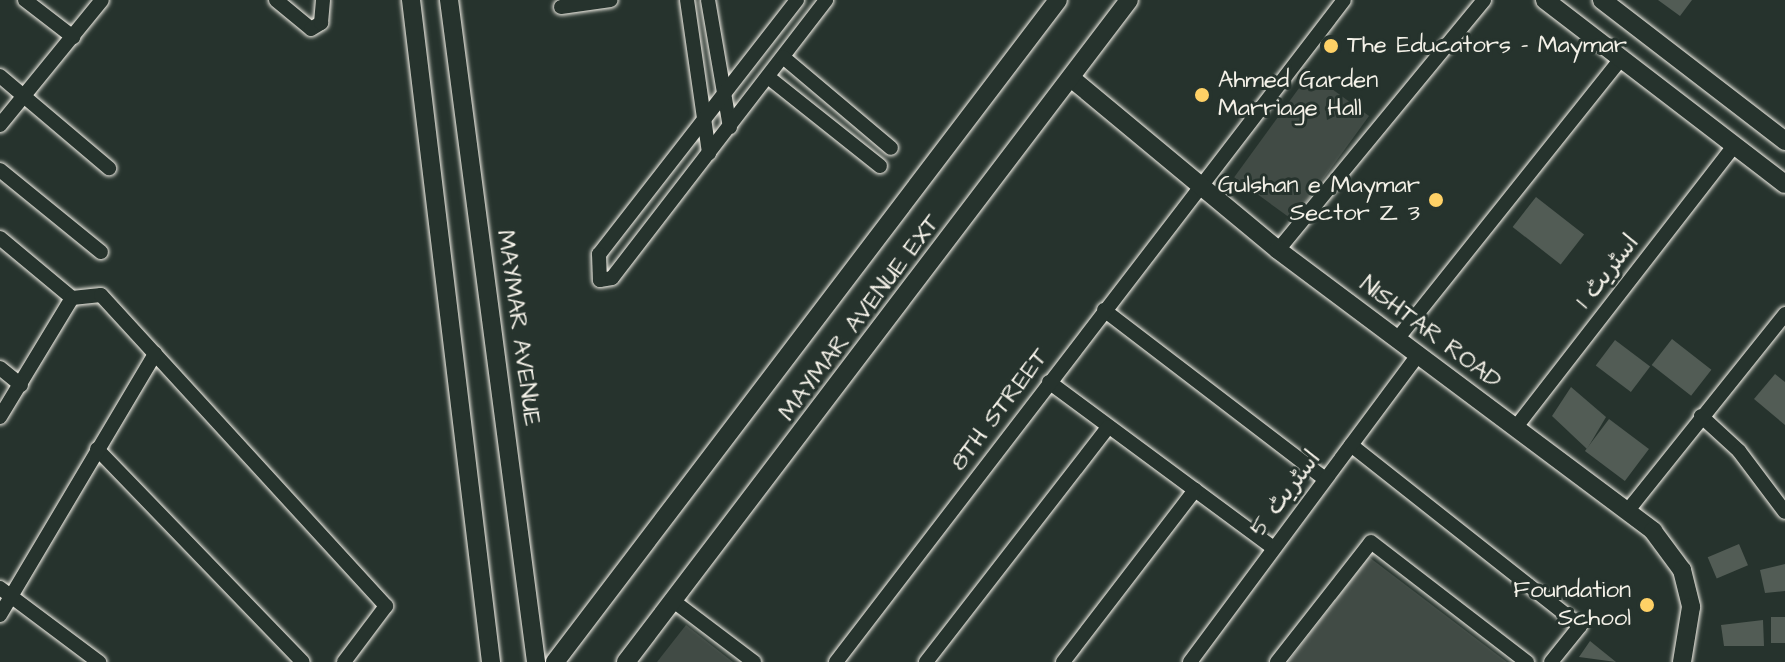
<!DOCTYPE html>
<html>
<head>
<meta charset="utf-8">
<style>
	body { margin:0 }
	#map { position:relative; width:1785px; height:662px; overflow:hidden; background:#26332d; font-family:"Architects Daughter","Playpen Sans Arabic",sans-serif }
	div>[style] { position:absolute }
	.green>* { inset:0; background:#414b45; transform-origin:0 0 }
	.building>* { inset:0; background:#525c55; transform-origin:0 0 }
	.roads { filter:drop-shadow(0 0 2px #f4f1e8) drop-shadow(0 0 2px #f4f1e8) }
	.street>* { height:14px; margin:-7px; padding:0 7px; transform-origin:7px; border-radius:7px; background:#26332d }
	.secondary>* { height:18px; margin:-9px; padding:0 9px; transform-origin:9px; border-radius:9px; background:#26332d }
	.dots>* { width:22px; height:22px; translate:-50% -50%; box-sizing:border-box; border:4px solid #26332d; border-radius:50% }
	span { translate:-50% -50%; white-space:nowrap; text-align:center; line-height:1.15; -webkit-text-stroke:6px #26332d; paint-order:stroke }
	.poi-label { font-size:24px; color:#f4f1e8 }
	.left { translate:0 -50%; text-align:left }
	.right { translate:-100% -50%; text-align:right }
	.street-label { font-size:24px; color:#f4f1e8 }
</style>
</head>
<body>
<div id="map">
	<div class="green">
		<div style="left:1310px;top:73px;width:73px;height:129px;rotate:36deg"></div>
		<div style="clip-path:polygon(1369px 557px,1507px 662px,1288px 662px)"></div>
		<div style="clip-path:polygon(686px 625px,733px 662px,657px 662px)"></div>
	</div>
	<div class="building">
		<div style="clip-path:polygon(1658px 0,1692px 0,1680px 16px)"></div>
		<div style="left:1536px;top:197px;width:61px;height:38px;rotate:38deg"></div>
		<div style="left:1672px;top:339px;width:50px;height:33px;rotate:38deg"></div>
		<div style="left:1615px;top:340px;width:44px;height:32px;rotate:37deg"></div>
		<div style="clip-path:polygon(1775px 374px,1785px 382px,1785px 425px,1754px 399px)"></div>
		<div style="clip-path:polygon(1571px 387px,1606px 417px,1587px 449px,1552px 416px)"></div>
		<div style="left:1609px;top:419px;width:50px;height:40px;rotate:37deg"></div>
		<div style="left:1739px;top:544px;width:23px;height:34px;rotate:67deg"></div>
		<div style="clip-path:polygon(1785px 564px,1785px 591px,1765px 593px,1760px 570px)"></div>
		<div style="left:1785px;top:617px;width:26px;height:14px;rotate:90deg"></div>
		<div style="clip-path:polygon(1763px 620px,1764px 646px,1724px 646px,1721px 625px)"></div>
		<div style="clip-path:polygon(1590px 641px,1616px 662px,1579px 657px)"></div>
	</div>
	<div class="roads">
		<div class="street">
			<div style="left:25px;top:0;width:61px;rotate:37.6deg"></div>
			<div style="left:276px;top:0;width:45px;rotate:39.6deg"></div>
			<div style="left:311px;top:29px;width:12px;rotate:-31deg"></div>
			<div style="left:321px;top:23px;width:23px;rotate:-85deg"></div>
			<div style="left:687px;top:0;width:155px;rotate:81.8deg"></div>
			<div style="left:708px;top:0;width:129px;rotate:80.2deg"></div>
			<div style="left:797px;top:0;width:322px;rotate:127.9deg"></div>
			<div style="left:599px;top:254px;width:26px;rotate:88deg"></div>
			<div style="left:600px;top:280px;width:12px;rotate:-9deg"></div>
			<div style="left:612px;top:278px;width:351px;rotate:-52.4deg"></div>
			<div style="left:561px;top:7px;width:50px;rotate:-8deg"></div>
			<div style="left:783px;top:57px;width:141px;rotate:40.1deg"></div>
			<div style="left:0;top:76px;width:143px;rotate:40.2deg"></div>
			<div style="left:768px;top:77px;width:143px;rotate:38.5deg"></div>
			<div style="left:0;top:125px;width:161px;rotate:-50.8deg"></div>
			<div style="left:0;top:170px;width:130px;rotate:39.1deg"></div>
			<div style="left:0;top:238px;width:94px;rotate:39.8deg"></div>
			<div style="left:72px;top:298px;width:139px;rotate:121.2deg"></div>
			<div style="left:1278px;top:250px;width:324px;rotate:-50.5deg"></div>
			<div style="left:72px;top:298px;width:29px;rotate:-6deg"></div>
			<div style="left:101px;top:295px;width:422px;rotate:47.5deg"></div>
			<div style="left:386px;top:606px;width:70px;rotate:126.9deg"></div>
			<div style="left:1104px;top:310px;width:278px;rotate:37.4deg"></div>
			<div style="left:1398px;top:338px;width:356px;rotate:-51.4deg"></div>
			<div style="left:0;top:368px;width:27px;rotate:39deg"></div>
			<div style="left:1049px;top:382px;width:279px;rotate:36.5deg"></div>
			<div style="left:1701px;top:416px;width:52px;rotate:42.6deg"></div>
			<div style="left:1739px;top:451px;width:76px;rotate:53deg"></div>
			<div style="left:1516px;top:427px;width:357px;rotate:-52.2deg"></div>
			<div style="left:1351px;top:445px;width:292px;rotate:38.3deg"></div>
			<div style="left:1580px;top:626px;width:46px;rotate:128.9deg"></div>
			<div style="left:97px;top:449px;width:296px;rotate:46deg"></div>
			<div style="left:1629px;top:509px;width:250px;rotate:-51.3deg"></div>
			<div style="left:0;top:588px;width:124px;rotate:36.8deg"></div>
			<div style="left:676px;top:603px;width:98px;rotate:37.1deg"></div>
			<div style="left:0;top:615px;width:304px;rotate:-59.3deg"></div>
			<div style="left:836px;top:662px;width:834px;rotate:-52.5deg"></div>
			<div style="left:926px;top:662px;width:297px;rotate:-52.2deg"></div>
			<div style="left:1063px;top:662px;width:217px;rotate:-52.5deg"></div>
			<div style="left:1190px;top:662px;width:384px;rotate:-53.4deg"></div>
			<div style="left:1277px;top:662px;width:152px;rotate:-51.9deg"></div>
			<div style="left:1371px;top:542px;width:197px;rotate:37.6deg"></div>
		</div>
		<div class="secondary">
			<div style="left:411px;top:0;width:667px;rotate:83.11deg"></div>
			<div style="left:449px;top:0;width:668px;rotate:82.51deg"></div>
			<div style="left:1545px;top:0;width:302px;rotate:37.5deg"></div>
			<div style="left:1602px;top:0;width:231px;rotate:37.6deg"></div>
			<div style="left:1071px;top:78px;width:269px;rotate:39.7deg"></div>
			<div style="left:1278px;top:250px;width:469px;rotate:36.8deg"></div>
			<div style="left:1653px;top:531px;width:49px;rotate:53.4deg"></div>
			<div style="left:1682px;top:570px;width:38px;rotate:76deg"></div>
			<div style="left:1691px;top:607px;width:56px;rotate:99.3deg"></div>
			<div style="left:555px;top:662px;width:831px;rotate:-52.77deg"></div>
			<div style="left:626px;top:662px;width:831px;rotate:-52.77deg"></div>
		</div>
	</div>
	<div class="dots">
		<div style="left:1331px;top:46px;background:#ffd166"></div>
		<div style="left:1202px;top:95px;background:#ffd166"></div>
		<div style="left:1436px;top:200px;background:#ffd166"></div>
		<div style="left:1647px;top:605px;background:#ffd166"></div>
	</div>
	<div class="poi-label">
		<span class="left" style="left:1347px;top:46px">The Educators - Maymar</span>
		<span class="left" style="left:1218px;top:95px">Ahmed Garden<br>Marriage Hall</span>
		<span class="right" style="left:1420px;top:200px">Gulshan e Maymar<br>Sector Z 3</span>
		<span class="right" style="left:1631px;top:605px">Foundation<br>School</span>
	</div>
	<div class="street-label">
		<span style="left:1608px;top:272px;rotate:-52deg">اسٹریٹ 1</span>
		<span style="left:860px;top:318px;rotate:-53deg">MAYMAR AVENUE EXT</span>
		<span style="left:518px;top:328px;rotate:82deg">MAYMAR AVENUE</span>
		<span style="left:1430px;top:333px;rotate:37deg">NISHTAR ROAD</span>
		<span style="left:1000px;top:410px;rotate:-53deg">8TH STREET</span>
		<span style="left:1286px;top:494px;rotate:-53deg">اسٹریٹ 5</span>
	</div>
</div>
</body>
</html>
